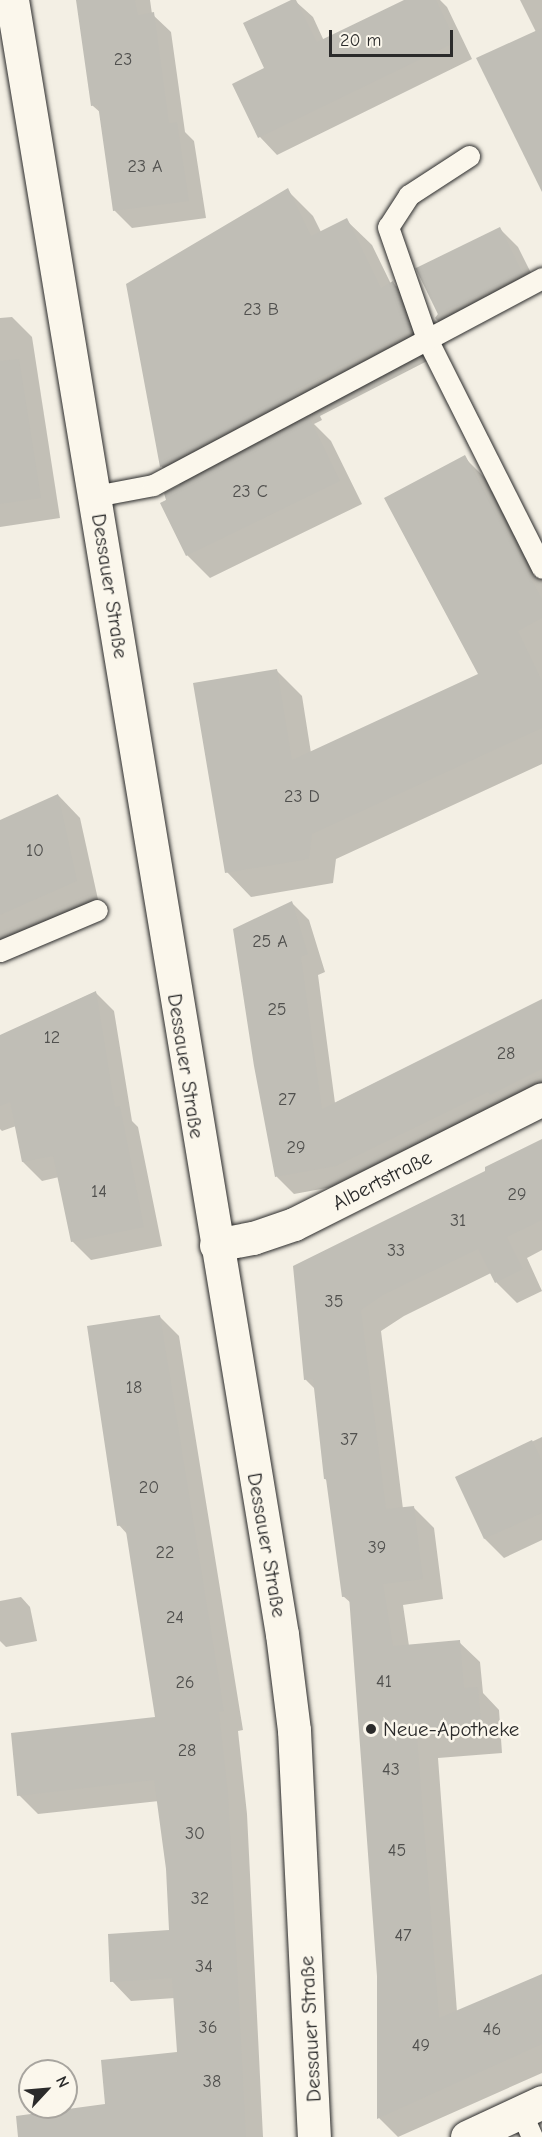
<!DOCTYPE html>
<html>
<head>
<meta charset="utf-8">
<style>
	body { margin:0 }
	#map { position:relative; width:542px; height:2137px; overflow:hidden; background:#f3efe4; font-family:"Comic Neue",sans-serif }
	div>[style] { position:absolute }
	.shadow>* { inset:0; background:#0003 }
	.building>* { inset:0; background:#c0beb6; transform-origin:0 0 }
	.roads { filter:drop-shadow(0 0 2px #2b2b2b) drop-shadow(0 0 2px #2b2b2b) }
	.lane>* { height:21px; margin:-10.5px; padding:0 10.5px; transform-origin:10.5px; border-radius:10.5px; background:#fbf7ec }
	.street>* { height:33px; margin:-16.5px; padding:0 16.5px; transform-origin:16.5px; border-radius:16.5px; background:#fbf7ec }
	.dots>* { width:16px; height:16px; translate:-50% -50%; box-sizing:border-box; border:3px solid #fbf7ec; border-radius:50% }
	span { translate:-50% -50%; white-space:nowrap; text-align:center; line-height:1.15; -webkit-text-stroke:5px #fbf7ec; paint-order:stroke }
	.number-label { font-size:18px; color:#50504e }
	.number-label span { -webkit-text-stroke-width:0 }
	.street-label { font-size:21px; color:#2b2b2b }
	.poi-label { font-size:21px; color:#2b2b2b }
	.left { translate:0 -50%; text-align:left }
	.north { position:absolute; left:18px; top:2059px; width:60px; height:60px; box-sizing:border-box; background:#fbf7ec; border:2px solid #a8a59f; border-radius:50%; rotate:64deg; font-size:16px; font-weight:700; line-height:24px; text-align:center; color:#2b2b2b }
	.north::after { content:''; display:block; margin:auto; width:21px; height:27px; background:#2b2b2b; clip-path:polygon(50% 0,100% 100%,50% 72%,0 100%) }
	.scale { position:absolute; left:329px; top:30px; width:124px; height:27px; box-sizing:border-box; border:3px solid #2b2b2b; border-top:0; padding-left:8px; font-size:18px; line-height:21px; white-space:nowrap; color:#2b2b2b; -webkit-text-stroke:4px #fbf7ec; paint-order:stroke }
</style>
</head>
<body>
<div id="map">
	<div class="shadow">
		<div style="clip-path:polygon(78px 0,150px 0,152px 14px,171px 32px,185px 132px,194px 141px,206px 218px,132px 228px,115px 211px,101px 113px,93px 106px)"></div>
		<div style="clip-path:polygon(294px 0,313px 17px,324px 41px,407px 0,440px 0,447px 7px,472px 59px,277px 155px,260px 137px,266px 69px)"></div>
		<div style="clip-path:polygon(520px 0,542px 0,542px 184px,536px 32px)"></div>
		<div style="clip-path:polygon(287px 190px,313px 216px,321px 232px,346px 220px,372px 245px,391px 284px,393px 283px,419px 309px,435px 357px,320px 416px,322px 420px,314px 424px,331px 441px,362px 504px,210px 578px,187px 555px,162px 504px,181px 486px,161px 466px)"></div>
		<div style="clip-path:polygon(500px 229px,518px 247px,540px 291px,452px 336px,435px 318px)"></div>
		<div style="clip-path:polygon(12px 317px,32px 337px,60px 518px,0 527px,0 318px)"></div>
		<div style="clip-path:polygon(464px 457px,489px 482px,542px 580px,542px 764px,336px 859px,333px 883px,251px 897px,227px 872px,277px 671px,302px 696px,311px 753px,480px 675px)"></div>
		<div style="clip-path:polygon(58px 795px,80px 818px,99px 904px,0 948px,0 822px)"></div>
		<div style="clip-path:polygon(292px 903px,309px 920px,325px 972px,318px 975px,335px 1103px,542px 1000px,542px 1095px,354px 1183px,294px 1194px,277px 1177px)"></div>
		<div style="clip-path:polygon(95px 992px,114px 1011px,132px 1121px,138px 1127px,162px 1246px,91px 1260px,72px 1241px,59px 1177px,42px 1181px,23px 1162px,16px 1126px,2px 1131px,0 1129px,0 1036px)"></div>
		<div style="clip-path:polygon(542px 1141px,542px 1250px,527px 1258px,542px 1291px,517px 1303px,496px 1282px,491px 1273px,404px 1316px,381px 1331px,403px 1509px,413px 1507px,434px 1528px,443px 1599px,403px 1605px,409px 1646px,459px 1642px,480px 1662px,483px 1693px,499px 1710px,502px 1753px,438px 1758px,457px 2012px,542px 1976px,542px 2073px,398px 2137px,379px 2118px,379px 1976px,351px 1603px,343px 1596px,328px 1481px,325px 1479px,316px 1390px,306px 1380px,295px 1267px,500px 1166px)"></div>
		<div style="clip-path:polygon(160px 1317px,179px 1336px,243px 1730px,238px 1731px,247px 1814px,263px 2137px,37px 2137px,107px 2106px,178px 2054px,175px 1998px,131px 2001px,112px 1981px,171px 1931px,168px 1869px,159px 1801px,38px 1814px,19px 1795px,157px 1718px,128px 1535px,119px 1525px)"></div>
		<div style="clip-path:polygon(542px 1437px,542px 1540px,504px 1558px,485px 1539px,457px 1477px)"></div>
		<div style="clip-path:polygon(21px 1597px,30px 1607px,37px 1641px,6px 1647px,0 1641px,0 1601px)"></div>
	</div>
	<div class="building">
		<div style="clip-path:polygon(76px 0,135px 0,138px 15px,154px 12px,169px 123px,177px 122px,189px 201px,113px 211px,98px 105px,91px 106px)"></div>
		<div style="clip-path:polygon(291px 0,296px 0,317px 42px,404px 0,436px 0,456px 42px,258px 138px,232px 84px,264px 68px,243px 23px)"></div>
		<div style="clip-path:polygon(542px 28px,542px 192px,476px 58px)"></div>
		<div style="clip-path:polygon(288px 188px,311px 236px,347px 218px,381px 288px,393px 281px,411px 331px,296px 390px,298px 394px,160px 467px,126px 284px)"></div>
		<div style="left:500px;top:227px;width:52px;height:94px;rotate:64deg"></div>
		<div style="clip-path:polygon(19px 359px,41px 498px,0 504px,0 361px)"></div>
		<div style="clip-path:polygon(309px 417px,340px 481px,186px 556px,160px 503px,166px 500px,164px 493px)"></div>
		<div style="clip-path:polygon(465px 455px,542px 599px,542px 618px,518px 631px,542px 681px,542px 728px,312px 834px,309px 859px,225px 873px,193px 683px,277px 669px,292px 760px,478px 674px,384px 498px)"></div>
		<div style="clip-path:polygon(58px 794px,77px 881px,0 915px,0 820px)"></div>
		<div style="clip-path:polygon(292px 901px,308px 954px,301px 957px,322px 1109px,542px 999px,542px 1069px,490px 1095px,488px 1092px,336px 1166px,275px 1177px,254px 1066px,233px 929px)"></div>
		<div style="clip-path:polygon(96px 991px,115px 1107px,120px 1106px,144px 1227px,71px 1242px,53px 1156px,22px 1162px,10px 1102px,0 1106px,0 1035px)"></div>
		<div style="clip-path:polygon(542px 1139px,542px 1220px,507px 1237px,523px 1269px,495px 1283px,478px 1249px,383px 1295px,361px 1310px,386px 1509px,414px 1506px,423px 1579px,383px 1584px,393px 1646px,460px 1640px,464px 1688px,478px 1687px,482px 1732px,417px 1737px,439px 2018px,542px 1974px,542px 2044px,377px 2119px,377px 1976px,349px 1596px,342px 1597px,326px 1479px,324px 1479px,313px 1379px,304px 1380px,293px 1266px,485px 1171px,485px 1167px)"></div>
		<div style="clip-path:polygon(160px 1315px,224px 1711px,219px 1712px,228px 1793px,246px 2137px,18px 2137px,16px 2116px,105px 2104px,101px 2060px,177px 2052px,172px 1978px,110px 1982px,108px 1934px,169px 1930px,166px 1869px,154px 1780px,17px 1796px,11px 1733px,155px 1717px,125px 1525px,117px 1526px,87px 1326px)"></div>
		<div style="clip-path:polygon(532px 1440px,542px 1461px,542px 1513px,484px 1539px,455px 1477px)"></div>
	</div>
	<div class="roads">
		<div class="lane">
			<div style="left:469px;top:156px;width:72px;rotate:147deg"></div>
			<div style="left:409px;top:195px;width:38px;rotate:123deg"></div>
			<div style="left:388px;top:227px;width:119px;rotate:70.8deg"></div>
			<div style="left:427px;top:339px;width:256px;rotate:63.3deg"></div>
			<div style="left:95px;top:496px;width:59px;rotate:-10.7deg"></div>
			<div style="left:153px;top:485px;width:441px;rotate:-28deg"></div>
			<div style="left:0;top:951px;width:105px;rotate:-22.9deg"></div>
			<div style="left:521px;top:2112px;width:27px;rotate:66deg"></div>
		</div>
		<div class="street">
			<div style="left:12px;top:0;width:1656px;rotate:80.62deg"></div>
			<div style="left:282px;top:1634px;width:97px;rotate:82.9deg"></div>
			<div style="left:294px;top:1730px;width:407px;rotate:87.2deg"></div>
			<div style="left:216px;top:1245px;width:38px;rotate:-11deg"></div>
			<div style="left:253px;top:1238px;width:43px;rotate:-18.9deg"></div>
			<div style="left:294px;top:1224px;width:278px;rotate:-26.7deg"></div>
			<div style="left:467px;top:2137px;width:83px;rotate:-25deg"></div>
		</div>
	</div>
	<div class="dots">
		<div style="left:371px;top:1729px;background:#2b2b2b"></div>
	</div>
	<div class="number-label">
		<span style="left:123px;top:60px">23</span>
		<span style="left:145px;top:167px">23 A</span>
		<span style="left:261px;top:310px">23 B</span>
		<span style="left:250px;top:492px">23 C</span>
		<span style="left:302px;top:797px">23 D</span>
		<span style="left:35px;top:851px">10</span>
		<span style="left:270px;top:942px">25 A</span>
		<span style="left:277px;top:1010px">25</span>
		<span style="left:52px;top:1038px">12</span>
		<span style="left:506px;top:1054px">28</span>
		<span style="left:287px;top:1100px">27</span>
		<span style="left:296px;top:1148px">29</span>
		<span style="left:99px;top:1192px">14</span>
		<span style="left:517px;top:1195px">29</span>
		<span style="left:458px;top:1221px">31</span>
		<span style="left:396px;top:1251px">33</span>
		<span style="left:334px;top:1302px">35</span>
		<span style="left:134px;top:1388px">18</span>
		<span style="left:349px;top:1440px">37</span>
		<span style="left:149px;top:1488px">20</span>
		<span style="left:377px;top:1548px">39</span>
		<span style="left:165px;top:1553px">22</span>
		<span style="left:175px;top:1618px">24</span>
		<span style="left:384px;top:1682px">41</span>
		<span style="left:185px;top:1683px">26</span>
		<span style="left:187px;top:1751px">28</span>
		<span style="left:391px;top:1770px">43</span>
		<span style="left:195px;top:1834px">30</span>
		<span style="left:397px;top:1851px">45</span>
		<span style="left:200px;top:1899px">32</span>
		<span style="left:403px;top:1936px">47</span>
		<span style="left:204px;top:1967px">34</span>
		<span style="left:208px;top:2028px">36</span>
		<span style="left:492px;top:2030px">46</span>
		<span style="left:421px;top:2046px">49</span>
		<span style="left:212px;top:2082px">38</span>
	</div>
	<div class="street-label">
		<span style="left:110px;top:586px;rotate:81deg">Dessauer Straße</span>
		<span style="left:186px;top:1066px;rotate:81deg">Dessauer Straße</span>
		<span style="left:382px;top:1180px;rotate:-27deg">Albertstraße</span>
		<span style="left:267px;top:1545px;rotate:80deg">Dessauer Straße</span>
		<span style="left:310px;top:2029px;rotate:-93deg">Dessauer Straße</span>
	</div>
	<div class="poi-label">
		<span class="left" style="left:383px;top:1729px">Neue-Apotheke</span>
	</div>
	<div class="north">N</div>
	<div class="scale">20 m</div>
</div>
</body>
</html>
